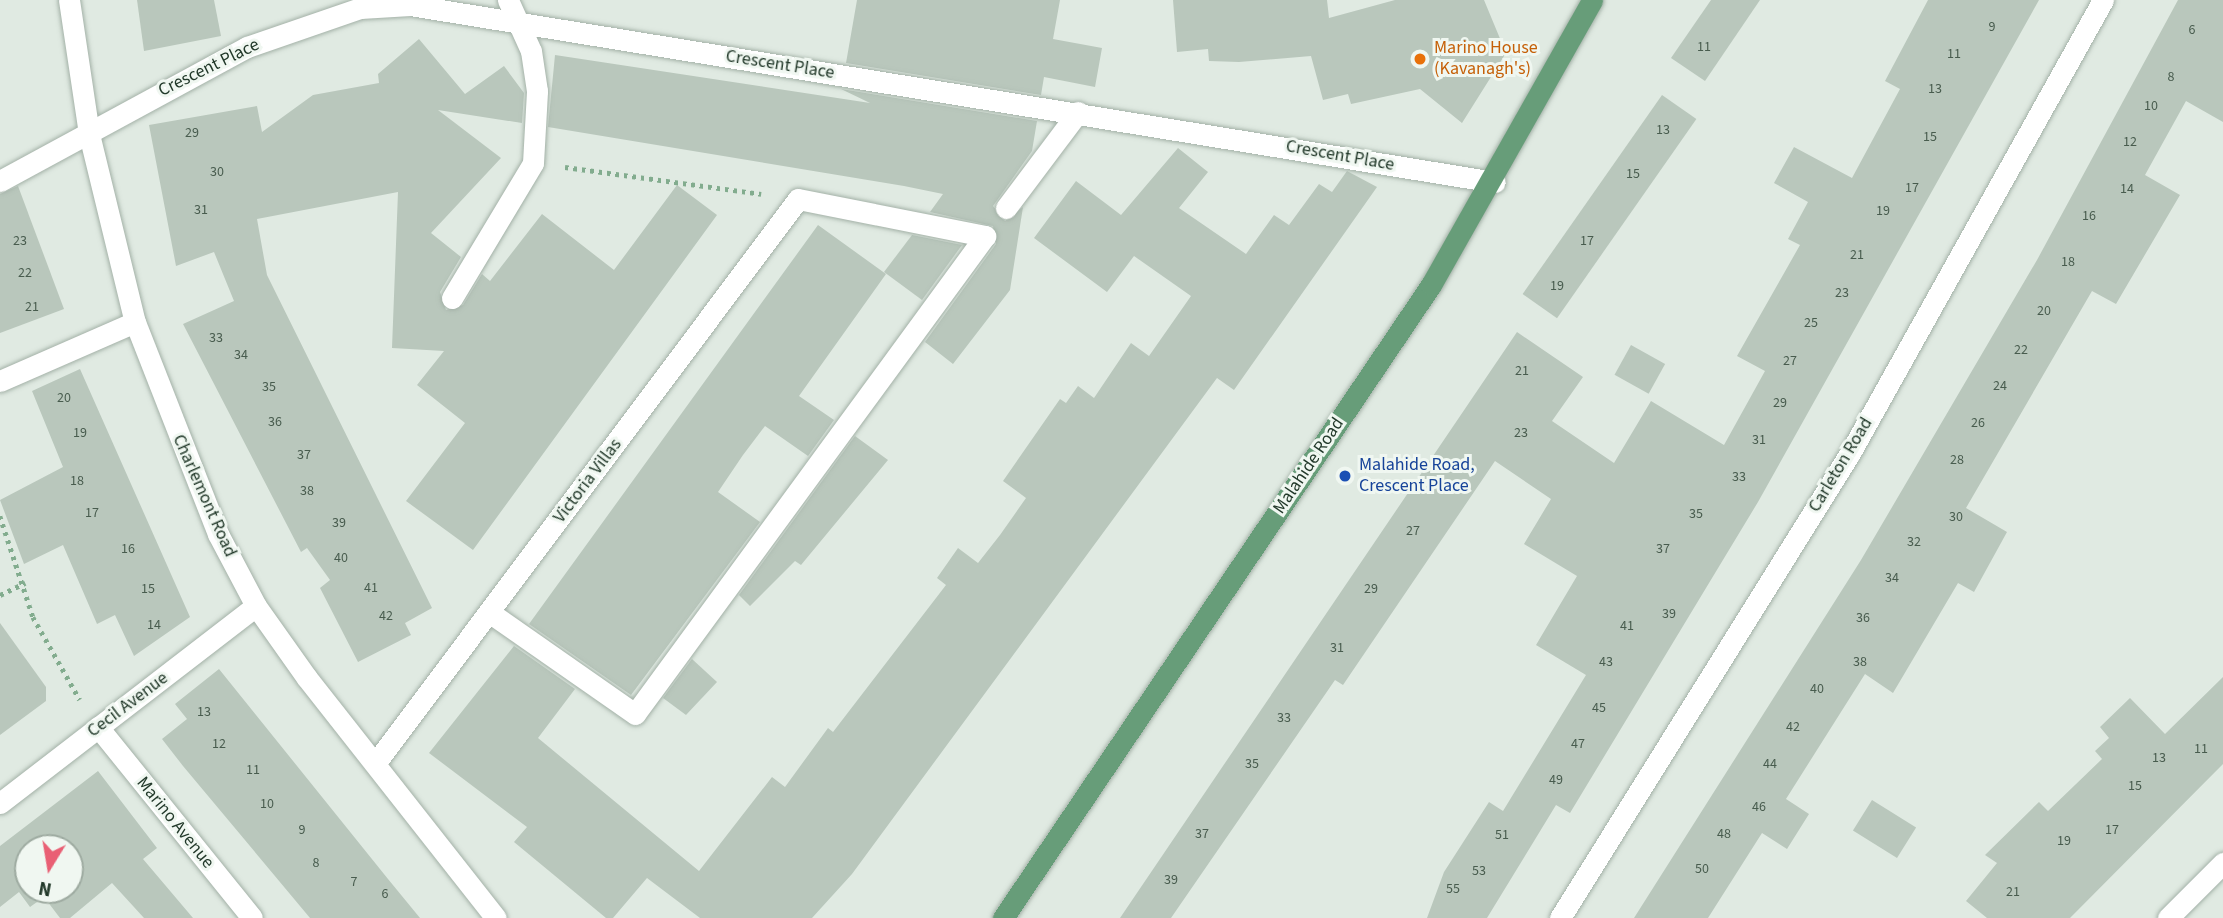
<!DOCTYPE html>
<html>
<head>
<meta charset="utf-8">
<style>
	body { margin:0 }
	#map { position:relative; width:2223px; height:918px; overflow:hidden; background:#e0eae2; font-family:"Source Sans 3",sans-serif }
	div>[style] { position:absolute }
	.building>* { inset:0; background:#b9c7bc; transform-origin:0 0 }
	.path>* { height:4.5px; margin-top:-2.25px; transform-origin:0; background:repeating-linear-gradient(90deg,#82ac8e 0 3.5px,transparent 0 8.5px) }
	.roads { filter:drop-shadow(0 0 2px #a3b1a7) drop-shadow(0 0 2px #a3b1a7) }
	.minor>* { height:21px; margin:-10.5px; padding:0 10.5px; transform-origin:10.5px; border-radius:10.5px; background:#fff }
	.major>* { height:21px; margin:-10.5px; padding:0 10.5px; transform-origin:10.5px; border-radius:10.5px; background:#679d79 }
	.dots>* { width:19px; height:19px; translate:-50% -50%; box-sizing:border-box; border:4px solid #f0f7f1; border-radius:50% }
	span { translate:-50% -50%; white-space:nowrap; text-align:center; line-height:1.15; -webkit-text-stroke:6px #f0f7f1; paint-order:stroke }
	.number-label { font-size:14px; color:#485c4e }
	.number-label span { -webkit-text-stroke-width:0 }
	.food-label { font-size:18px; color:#c56008 }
	.left { translate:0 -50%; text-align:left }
	.street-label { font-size:18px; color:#22392a }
	.transit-label { font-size:18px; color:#164399 }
	.north { position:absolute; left:14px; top:834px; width:70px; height:70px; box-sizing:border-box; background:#f0f7f1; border:2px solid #9eaba1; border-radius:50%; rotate:191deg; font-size:19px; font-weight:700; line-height:28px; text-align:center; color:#22392a }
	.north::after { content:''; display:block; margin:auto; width:24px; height:32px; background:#e95f74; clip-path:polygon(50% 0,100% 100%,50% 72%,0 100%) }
</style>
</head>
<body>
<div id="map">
	<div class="building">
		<div style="clip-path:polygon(137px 0,214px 0,221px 36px,144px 51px)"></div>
		<div style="clip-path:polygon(857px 0,1060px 0,1053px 39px,1102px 48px,1095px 87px,1044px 77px,1041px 95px,846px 63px)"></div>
		<div style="clip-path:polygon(1173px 0,1327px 0,1329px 18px,1395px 0,1484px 0,1506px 53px,1462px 123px,1420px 89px,1351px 104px,1348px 94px,1323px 100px,1311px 56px,1239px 62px,1209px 61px,1208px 49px,1177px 52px)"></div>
		<div style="clip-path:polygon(1711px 0,1760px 0,1705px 81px,1671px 58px)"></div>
		<div style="clip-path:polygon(1928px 0,2039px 0,1758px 502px,1570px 813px,1556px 805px,1487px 918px,1427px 918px,1444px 872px,1489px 802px,1503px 811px,1586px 675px,1536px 645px,1577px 576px,1524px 544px,1551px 499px,1495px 461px,1343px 685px,1335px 680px,1171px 918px,1120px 918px,1517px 332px,1583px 377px,1552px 421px,1614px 463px,1651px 401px,1724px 445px,1765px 371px,1737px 356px,1800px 245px,1788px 239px,1808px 202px,1774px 183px,1794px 147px,1852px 178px,1900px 89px,1885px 81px)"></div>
		<div style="clip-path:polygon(2178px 0,2223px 0,2223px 122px,2186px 101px,2145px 175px,2180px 195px,2116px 304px,2092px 291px,1966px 508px,2007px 532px,1974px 592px,1958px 583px,1893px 693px,1865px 674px,1786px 799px,1809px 814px,1787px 849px,1762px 833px,1708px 918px,1634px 918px,1861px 560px,2037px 260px)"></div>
		<div style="clip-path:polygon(419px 39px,465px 94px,504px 66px,524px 93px,522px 123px,438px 110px,501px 158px,431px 233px,461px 257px,440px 292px,446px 310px,463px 305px,482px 274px,490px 281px,542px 214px,614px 270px,677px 185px,717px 215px,473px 550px,406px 501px,465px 423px,417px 385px,444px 351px,392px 348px,398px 192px,257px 219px,267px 275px,432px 608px,405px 623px,411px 635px,358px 662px,320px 588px,330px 580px,307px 548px,301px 552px,183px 324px,234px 301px,214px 252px,176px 266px,149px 125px,257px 106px,262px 132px,313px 95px,379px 83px,378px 74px)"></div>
		<div style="clip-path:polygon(555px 55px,870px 103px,841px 89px,1037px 121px,1032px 151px,993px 206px,1005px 221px,1023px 207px,1010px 290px,953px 364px,925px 342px,996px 244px,993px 226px,930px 212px,943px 194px,904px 186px,548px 127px)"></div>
		<div style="left:1662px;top:95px;width:42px;height:243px;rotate:35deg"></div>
		<div style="clip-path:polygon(1178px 148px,1208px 172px,1179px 208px,1246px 254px,1274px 215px,1289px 225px,1319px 184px,1332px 192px,1347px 171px,1377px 187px,1234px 390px,1217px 378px,852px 874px,812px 918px,700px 918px,647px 878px,613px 918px,606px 918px,514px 842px,527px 827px,429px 753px,514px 646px,575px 689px,538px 738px,699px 871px,772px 777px,785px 787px,828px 728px,833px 732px,946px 585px,937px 578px,958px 548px,978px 563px,1000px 535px,1026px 498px,1003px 481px,1060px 399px,1066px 403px,1078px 386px,1094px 398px,1131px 343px,1149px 356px,1191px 296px,1134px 256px,1107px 292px,1034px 238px,1076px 181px,1121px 215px)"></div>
		<div style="clip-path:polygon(18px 186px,64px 309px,0 333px,0 194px)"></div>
		<div style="clip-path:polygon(818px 225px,886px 274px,799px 396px,834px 420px,808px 456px,765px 426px,743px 455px,718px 492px,760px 522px,631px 695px,529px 624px)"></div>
		<div style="clip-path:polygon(912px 235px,962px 245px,922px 300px,884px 272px)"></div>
		<div style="left:1631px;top:345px;width:39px;height:34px;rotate:29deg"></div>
		<div style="clip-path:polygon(80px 369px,190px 617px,134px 656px,115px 615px,97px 624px,63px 545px,24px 564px,0 500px,63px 467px,32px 391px)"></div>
		<div style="clip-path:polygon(855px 436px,888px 460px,801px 565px,795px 561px,750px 606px,739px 595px)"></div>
		<div style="clip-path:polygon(0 623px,46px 687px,46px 701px,0 735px)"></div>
		<div style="clip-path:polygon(692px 659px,717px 682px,686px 715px,663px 698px)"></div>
		<div style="clip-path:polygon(219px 669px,388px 879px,420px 918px,310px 918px,183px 766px,162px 739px,187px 719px,175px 704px)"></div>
		<div style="clip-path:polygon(2223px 677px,2223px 764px,2070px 918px,1987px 918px,1966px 901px,1997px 863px,1985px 855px,2039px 802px,2048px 811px,2102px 759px,2095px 751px,2109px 738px,2100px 727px,2130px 698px,2165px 734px)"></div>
		<div style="clip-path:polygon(evenodd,98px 771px,157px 848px,143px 859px,193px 918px,144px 918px,112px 883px,70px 918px,60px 918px,44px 897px,30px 907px,19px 892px,0 907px,0 846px,98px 771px,28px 848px,70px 848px,70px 890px,28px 890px,28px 848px)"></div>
		<div style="left:1872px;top:800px;width:52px;height:36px;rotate:32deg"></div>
	</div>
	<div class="path">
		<div style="left:565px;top:167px;width:198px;rotate:7.8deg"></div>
		<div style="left:0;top:516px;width:106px;rotate:71.9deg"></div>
		<div style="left:33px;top:617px;width:95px;rotate:60.5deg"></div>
		<div style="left:0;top:595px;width:28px;rotate:-26deg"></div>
	</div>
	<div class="roads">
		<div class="minor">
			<div style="left:69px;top:0;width:135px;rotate:81.5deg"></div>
			<div style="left:89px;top:134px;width:194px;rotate:76.3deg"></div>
			<div style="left:135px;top:322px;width:228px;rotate:68.6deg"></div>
			<div style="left:218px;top:534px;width:81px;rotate:62.2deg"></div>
			<div style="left:256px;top:606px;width:88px;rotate:54.7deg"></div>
			<div style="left:307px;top:678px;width:305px;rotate:51.8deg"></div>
			<div style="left:0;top:181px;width:281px;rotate:-28.5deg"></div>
			<div style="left:247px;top:47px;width:120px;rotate:-19deg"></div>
			<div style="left:360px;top:8px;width:50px;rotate:-3.4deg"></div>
			<div style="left:410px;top:5px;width:1099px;rotate:9.27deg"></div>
			<div style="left:1006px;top:208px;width:120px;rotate:-53.1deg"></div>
			<div style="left:452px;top:298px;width:157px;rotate:-59deg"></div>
			<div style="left:533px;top:163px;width:72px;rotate:-86.8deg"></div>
			<div style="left:537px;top:91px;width:40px;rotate:-98.5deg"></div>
			<div style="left:531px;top:51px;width:56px;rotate:-114.3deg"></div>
			<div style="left:0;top:381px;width:147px;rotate:-23.6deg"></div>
			<div style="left:98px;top:727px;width:245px;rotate:51.1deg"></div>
			<div style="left:377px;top:761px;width:702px;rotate:-53.16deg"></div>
			<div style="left:798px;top:199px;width:191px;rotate:11.2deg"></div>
			<div style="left:985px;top:236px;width:592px;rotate:126.21deg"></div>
			<div style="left:635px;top:714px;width:177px;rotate:-145.1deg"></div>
			<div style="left:0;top:803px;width:323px;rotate:-37.6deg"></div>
			<div style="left:1560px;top:918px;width:548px;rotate:-58.05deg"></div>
			<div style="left:1850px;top:453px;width:519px;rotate:-60.82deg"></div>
			<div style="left:2168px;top:918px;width:78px;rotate:-45deg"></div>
		</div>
		<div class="major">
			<div style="left:1003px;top:918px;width:764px;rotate:-55.94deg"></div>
			<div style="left:1431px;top:285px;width:327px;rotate:-60.5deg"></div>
		</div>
	</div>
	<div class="dots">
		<div style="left:1420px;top:59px;background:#e8710a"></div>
		<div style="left:1345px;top:476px;background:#1a4fb4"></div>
	</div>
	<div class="number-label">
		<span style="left:1992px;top:27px">9</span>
		<span style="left:2192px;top:30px">6</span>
		<span style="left:1704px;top:47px">11</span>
		<span style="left:1954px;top:54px">11</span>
		<span style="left:2171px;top:77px">8</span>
		<span style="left:1935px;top:89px">13</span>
		<span style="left:2151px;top:106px">10</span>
		<span style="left:1663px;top:130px">13</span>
		<span style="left:192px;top:133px">29</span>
		<span style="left:1930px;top:137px">15</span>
		<span style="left:2130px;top:142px">12</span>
		<span style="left:217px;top:172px">30</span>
		<span style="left:1633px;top:174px">15</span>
		<span style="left:1912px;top:188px">17</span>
		<span style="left:2127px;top:189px">14</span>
		<span style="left:201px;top:210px">31</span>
		<span style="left:1883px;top:211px">19</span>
		<span style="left:2089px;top:216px">16</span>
		<span style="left:20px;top:241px">23</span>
		<span style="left:1587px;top:241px">17</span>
		<span style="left:1857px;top:255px">21</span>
		<span style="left:2068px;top:262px">18</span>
		<span style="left:25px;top:273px">22</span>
		<span style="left:1557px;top:286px">19</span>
		<span style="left:1842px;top:293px">23</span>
		<span style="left:32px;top:307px">21</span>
		<span style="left:2044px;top:311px">20</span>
		<span style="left:1811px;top:323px">25</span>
		<span style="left:216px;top:338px">33</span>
		<span style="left:2021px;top:350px">22</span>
		<span style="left:241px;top:355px">34</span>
		<span style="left:1790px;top:361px">27</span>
		<span style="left:1522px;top:371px">21</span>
		<span style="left:2000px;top:386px">24</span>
		<span style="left:269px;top:387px">35</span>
		<span style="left:64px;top:398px">20</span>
		<span style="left:1780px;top:403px">29</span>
		<span style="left:275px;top:422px">36</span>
		<span style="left:1978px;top:423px">26</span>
		<span style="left:80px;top:433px">19</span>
		<span style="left:1521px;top:433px">23</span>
		<span style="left:1759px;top:440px">31</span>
		<span style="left:304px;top:455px">37</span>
		<span style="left:1957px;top:460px">28</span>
		<span style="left:1739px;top:477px">33</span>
		<span style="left:77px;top:481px">18</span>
		<span style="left:307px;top:491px">38</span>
		<span style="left:92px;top:513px">17</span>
		<span style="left:1696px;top:514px">35</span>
		<span style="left:1956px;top:517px">30</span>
		<span style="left:339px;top:523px">39</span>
		<span style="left:1413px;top:531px">27</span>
		<span style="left:1914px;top:542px">32</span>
		<span style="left:128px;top:549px">16</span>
		<span style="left:1663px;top:549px">37</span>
		<span style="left:341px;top:558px">40</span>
		<span style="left:1892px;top:578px">34</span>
		<span style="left:371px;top:588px">41</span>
		<span style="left:148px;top:589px">15</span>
		<span style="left:1371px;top:589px">29</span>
		<span style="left:1669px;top:614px">39</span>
		<span style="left:386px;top:616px">42</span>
		<span style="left:1863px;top:618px">36</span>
		<span style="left:154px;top:625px">14</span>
		<span style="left:1627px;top:626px">41</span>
		<span style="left:1337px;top:648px">31</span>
		<span style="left:1606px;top:662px">43</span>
		<span style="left:1860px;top:662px">38</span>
		<span style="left:1817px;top:689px">40</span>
		<span style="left:1599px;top:708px">45</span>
		<span style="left:204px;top:712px">13</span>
		<span style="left:1284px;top:718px">33</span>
		<span style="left:1793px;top:727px">42</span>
		<span style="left:219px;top:744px">12</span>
		<span style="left:1578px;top:744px">47</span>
		<span style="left:2201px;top:749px">11</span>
		<span style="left:2159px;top:758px">13</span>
		<span style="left:1252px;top:764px">35</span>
		<span style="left:1770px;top:764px">44</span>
		<span style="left:253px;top:770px">11</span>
		<span style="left:1556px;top:780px">49</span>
		<span style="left:2135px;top:786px">15</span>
		<span style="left:267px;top:804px">10</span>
		<span style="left:1759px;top:807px">46</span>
		<span style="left:302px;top:830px">9</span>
		<span style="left:2112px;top:830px">17</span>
		<span style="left:1202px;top:834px">37</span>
		<span style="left:1724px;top:834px">48</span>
		<span style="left:1502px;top:835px">51</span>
		<span style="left:2064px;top:841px">19</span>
		<span style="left:316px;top:863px">8</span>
		<span style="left:1702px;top:869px">50</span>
		<span style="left:1479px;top:871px">53</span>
		<span style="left:1171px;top:880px">39</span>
		<span style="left:354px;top:882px">7</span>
		<span style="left:1453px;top:889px">55</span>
		<span style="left:2013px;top:892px">21</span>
		<span style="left:385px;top:894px">6</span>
	</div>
	<div class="food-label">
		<span class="left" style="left:1434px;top:59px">Marino House<br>(Kavanagh's)</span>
	</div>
	<div class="street-label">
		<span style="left:780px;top:65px;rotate:9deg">Crescent Place</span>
		<span style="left:209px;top:68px;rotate:-26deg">Crescent Place</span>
		<span style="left:1340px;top:156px;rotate:10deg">Crescent Place</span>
		<span style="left:1841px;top:465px;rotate:-59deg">Carleton Road</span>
		<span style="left:1309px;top:466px;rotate:-56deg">Malahide Road</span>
		<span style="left:588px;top:481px;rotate:-53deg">Victoria Villas</span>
		<span style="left:204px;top:496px;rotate:66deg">Charlemont Road</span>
		<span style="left:128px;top:705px;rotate:-37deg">Cecil Avenue</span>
		<span style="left:175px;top:823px;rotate:51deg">Marino Avenue</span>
	</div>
	<div class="transit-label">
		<span class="left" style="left:1359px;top:476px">Malahide Road,<br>Crescent Place</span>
	</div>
	<div class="north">N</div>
</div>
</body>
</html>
